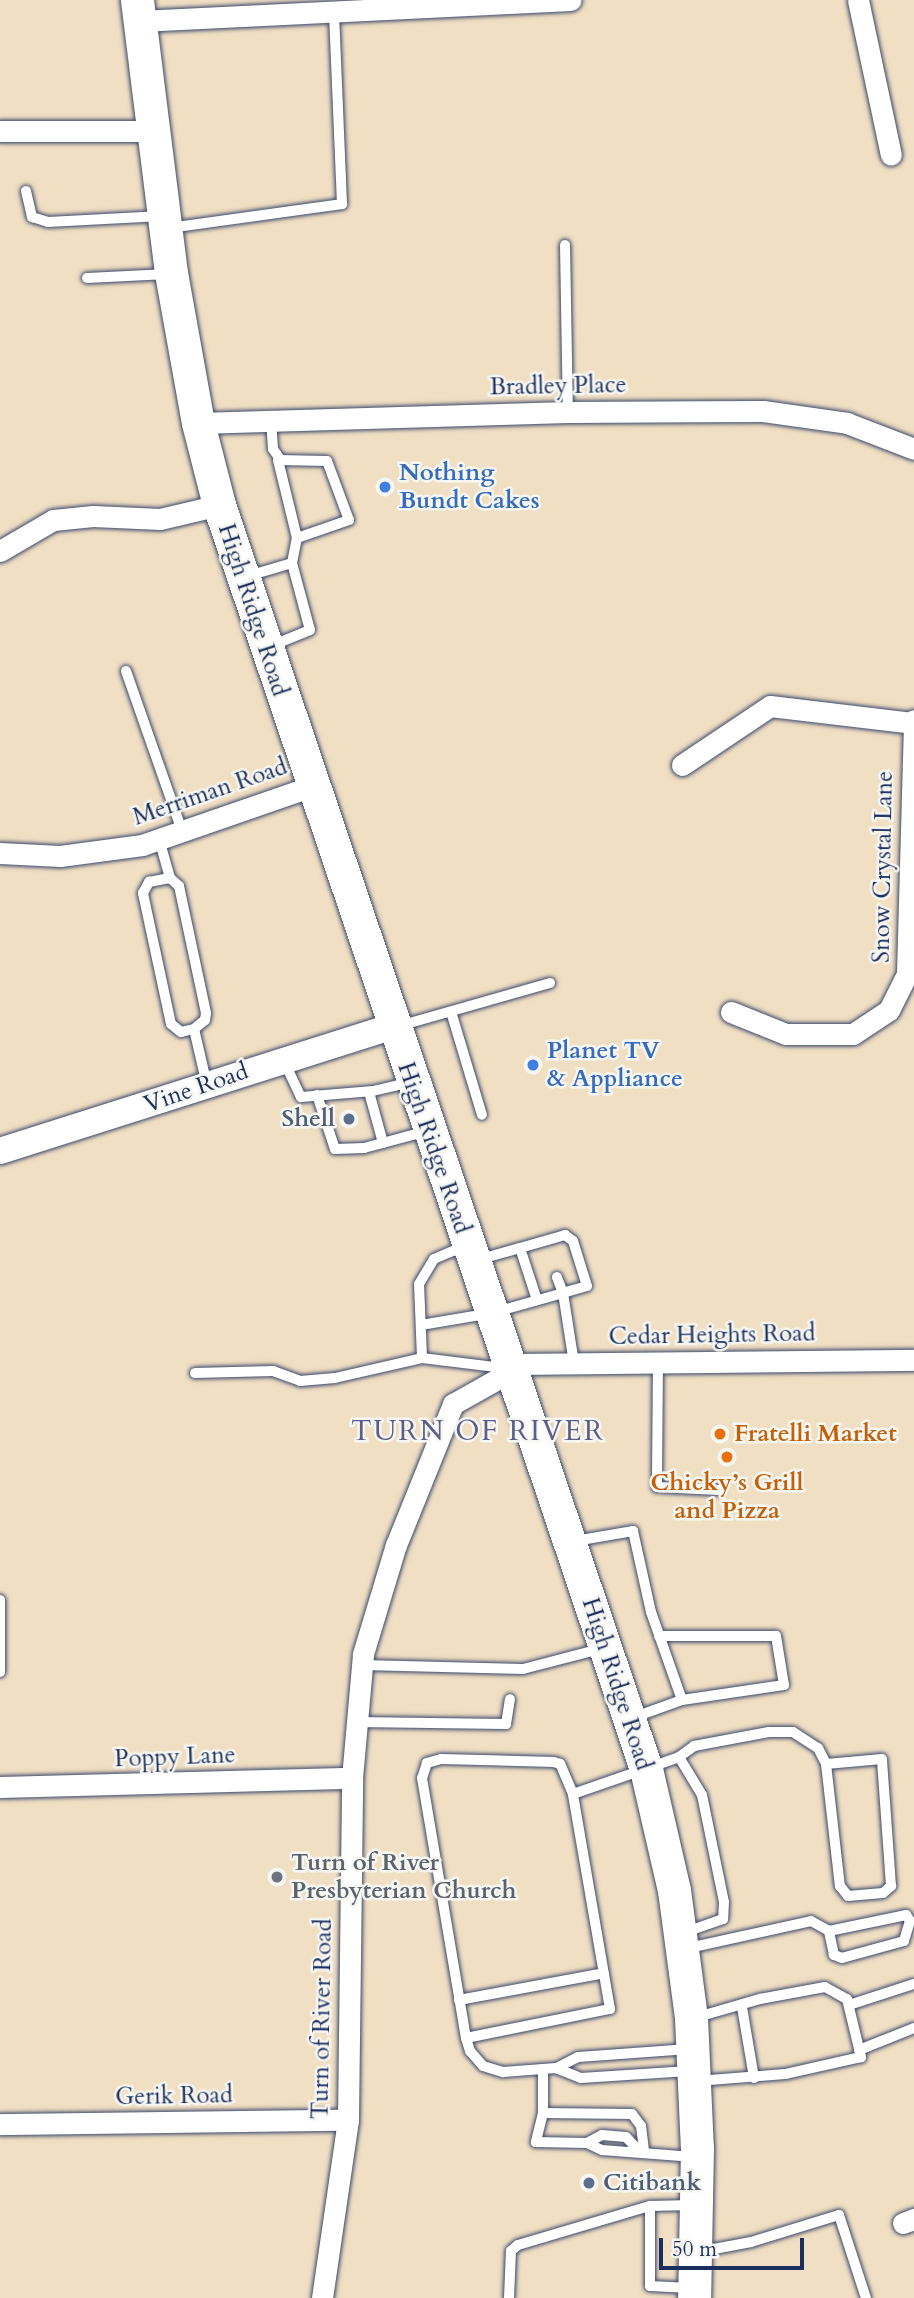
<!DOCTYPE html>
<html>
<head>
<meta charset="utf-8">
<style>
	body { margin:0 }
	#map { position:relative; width:914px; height:2298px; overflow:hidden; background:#f1dfc3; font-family:Cardo,serif }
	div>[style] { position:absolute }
	.roads { filter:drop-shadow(0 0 2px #3b496d) drop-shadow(0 0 2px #3b496d) }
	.service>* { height:10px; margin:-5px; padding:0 5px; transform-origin:5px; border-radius:5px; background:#fff }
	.minor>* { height:21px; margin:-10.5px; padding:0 10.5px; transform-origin:10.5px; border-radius:10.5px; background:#fff }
	.tertiary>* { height:26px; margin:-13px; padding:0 13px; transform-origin:13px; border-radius:13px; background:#fff }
	.primary>* { height:33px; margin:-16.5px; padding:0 16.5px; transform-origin:16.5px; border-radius:16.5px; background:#fff }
	.dots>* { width:19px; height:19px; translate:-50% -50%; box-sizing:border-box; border:4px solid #f6f6f2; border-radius:50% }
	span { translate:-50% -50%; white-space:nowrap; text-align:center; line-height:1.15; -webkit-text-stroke:5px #f6f6f2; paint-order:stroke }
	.street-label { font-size:24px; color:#1b2f5e }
	.shop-label { font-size:24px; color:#366cbe; font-weight:700 }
	.left { translate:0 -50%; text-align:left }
	.service-label { font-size:24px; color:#4e5e75; font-weight:700 }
	.right { translate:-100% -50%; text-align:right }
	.food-label { font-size:24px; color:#c56008; font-weight:700 }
	.worship-label { font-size:24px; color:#5b616d; font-weight:700 }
	.quarter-label { font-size:28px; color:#5b5d8a; letter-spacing:2px }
	.scale { position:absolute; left:659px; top:2238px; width:145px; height:32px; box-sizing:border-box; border:4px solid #1b2f5e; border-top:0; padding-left:9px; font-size:21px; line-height:24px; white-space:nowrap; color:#1b2f5e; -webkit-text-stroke:5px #f6f6f2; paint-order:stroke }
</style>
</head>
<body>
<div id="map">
	<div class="roads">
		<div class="service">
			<div style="left:26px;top:191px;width:27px;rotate:77deg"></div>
			<div style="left:32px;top:217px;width:17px;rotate:17deg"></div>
			<div style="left:48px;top:222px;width:114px;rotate:-3deg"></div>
			<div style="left:169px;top:228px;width:175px;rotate:-7.9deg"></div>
			<div style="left:342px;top:204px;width:192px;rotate:-92.4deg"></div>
			<div style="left:565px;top:245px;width:167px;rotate:89deg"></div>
			<div style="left:87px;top:278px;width:81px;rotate:-2.8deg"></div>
			<div style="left:271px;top:420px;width:29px;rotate:86deg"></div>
			<div style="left:273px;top:449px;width:12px;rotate:55deg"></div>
			<div style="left:292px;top:563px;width:25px;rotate:-79deg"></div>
			<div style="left:297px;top:538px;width:80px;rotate:-103.7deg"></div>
			<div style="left:278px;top:460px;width:49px;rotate:1.2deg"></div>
			<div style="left:327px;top:461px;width:63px;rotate:69.6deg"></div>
			<div style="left:349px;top:520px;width:55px;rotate:160.9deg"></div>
			<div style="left:248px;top:576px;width:46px;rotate:-16.5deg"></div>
			<div style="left:292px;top:563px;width:69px;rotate:75deg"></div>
			<div style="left:310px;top:630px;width:42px;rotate:157.7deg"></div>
			<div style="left:126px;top:671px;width:170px;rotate:70.7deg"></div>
			<div style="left:159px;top:839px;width:41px;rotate:74.2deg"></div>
			<div style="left:452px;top:1015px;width:104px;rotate:73.3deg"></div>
			<div style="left:399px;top:1026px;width:157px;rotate:-15.9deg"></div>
			<div style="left:194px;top:1029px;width:13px;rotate:167deg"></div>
			<div style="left:181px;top:1032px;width:13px;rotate:-141deg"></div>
			<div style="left:171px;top:1024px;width:134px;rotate:-102.1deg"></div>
			<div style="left:143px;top:893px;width:13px;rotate:-61deg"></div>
			<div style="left:149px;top:882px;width:21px;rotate:-11deg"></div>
			<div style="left:170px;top:878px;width:12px;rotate:42deg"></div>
			<div style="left:179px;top:886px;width:130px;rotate:78deg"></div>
			<div style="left:206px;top:1013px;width:7px;rotate:98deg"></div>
			<div style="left:205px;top:1020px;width:14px;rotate:141deg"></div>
			<div style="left:194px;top:1029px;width:57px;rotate:76.9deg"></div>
			<div style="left:284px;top:1061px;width:40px;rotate:65deg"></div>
			<div style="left:301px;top:1097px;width:72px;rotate:-4.8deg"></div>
			<div style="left:373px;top:1091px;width:39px;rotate:-13deg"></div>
			<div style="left:369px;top:1092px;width:53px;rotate:74.6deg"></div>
			<div style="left:317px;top:1095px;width:57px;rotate:71.6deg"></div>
			<div style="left:335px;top:1149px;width:29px;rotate:-2deg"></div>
			<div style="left:364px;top:1148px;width:65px;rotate:-15.1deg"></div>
			<div style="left:520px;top:1248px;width:47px;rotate:-16.1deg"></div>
			<div style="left:565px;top:1235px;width:10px;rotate:37deg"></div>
			<div style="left:573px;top:1241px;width:47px;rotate:72.7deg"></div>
			<div style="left:587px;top:1286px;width:25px;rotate:164deg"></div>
			<div style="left:563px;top:1293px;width:17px;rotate:-111deg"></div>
			<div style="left:477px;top:1260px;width:45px;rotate:-15.6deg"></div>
			<div style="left:520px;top:1248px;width:55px;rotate:71.9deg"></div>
			<div style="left:421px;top:1325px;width:72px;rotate:-9.6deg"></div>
			<div style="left:492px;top:1313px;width:74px;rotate:-15.7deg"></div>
			<div style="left:563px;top:1293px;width:71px;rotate:81.1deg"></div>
			<div style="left:422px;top:1358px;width:74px;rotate:-92.3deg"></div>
			<div style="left:419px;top:1284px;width:29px;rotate:-59deg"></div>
			<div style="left:434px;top:1259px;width:34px;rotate:-23deg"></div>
			<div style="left:658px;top:1362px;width:125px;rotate:90.5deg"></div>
			<div style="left:657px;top:1487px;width:62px;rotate:2.8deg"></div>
			<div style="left:195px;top:1373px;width:78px;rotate:-1.5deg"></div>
			<div style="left:273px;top:1371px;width:29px;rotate:20deg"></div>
			<div style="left:300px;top:1381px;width:35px;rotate:-5deg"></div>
			<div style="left:335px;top:1378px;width:89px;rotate:-12.9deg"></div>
			<div style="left:422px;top:1358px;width:83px;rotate:7deg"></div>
			<div style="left:575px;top:1541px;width:59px;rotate:-9.8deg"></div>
			<div style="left:633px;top:1531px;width:83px;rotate:77.5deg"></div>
			<div style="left:651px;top:1612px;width:93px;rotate:70.6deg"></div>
			<div style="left:0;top:1600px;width:72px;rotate:90deg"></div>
			<div style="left:362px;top:1665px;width:161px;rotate:1.4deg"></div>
			<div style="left:523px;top:1669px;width:80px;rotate:-14.6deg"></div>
			<div style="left:632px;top:1718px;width:53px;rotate:-19.8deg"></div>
			<div style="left:682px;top:1700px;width:103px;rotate:-8.4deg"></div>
			<div style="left:784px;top:1685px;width:50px;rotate:-99.3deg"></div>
			<div style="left:776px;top:1636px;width:117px;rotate:180deg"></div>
			<div style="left:355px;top:1722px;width:151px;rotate:0.8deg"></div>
			<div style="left:506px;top:1724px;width:25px;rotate:-81deg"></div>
			<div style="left:679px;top:1757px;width:44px;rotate:58.8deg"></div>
			<div style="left:702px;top:1795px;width:109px;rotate:78.4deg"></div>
			<div style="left:724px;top:1902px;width:17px;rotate:93deg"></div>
			<div style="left:723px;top:1919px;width:42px;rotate:160.7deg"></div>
			<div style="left:573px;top:1794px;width:112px;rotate:-19.2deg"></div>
			<div style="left:679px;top:1757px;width:19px;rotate:-36deg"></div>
			<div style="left:694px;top:1746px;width:76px;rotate:-10.6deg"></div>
			<div style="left:769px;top:1732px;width:24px"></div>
			<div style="left:793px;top:1732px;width:30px;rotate:33deg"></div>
			<div style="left:818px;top:1748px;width:18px;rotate:63deg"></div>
			<div style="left:826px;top:1764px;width:123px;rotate:83.5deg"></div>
			<div style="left:840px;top:1886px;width:13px;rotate:51deg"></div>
			<div style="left:848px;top:1896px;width:35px;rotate:-5deg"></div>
			<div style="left:883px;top:1893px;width:11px;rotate:-41deg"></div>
			<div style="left:891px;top:1886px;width:127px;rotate:-94.1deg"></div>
			<div style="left:882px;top:1759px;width:56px;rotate:174.9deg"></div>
			<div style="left:684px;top:1949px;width:130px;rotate:-12.4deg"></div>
			<div style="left:811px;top:1921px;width:21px;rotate:29deg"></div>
			<div style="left:829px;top:1931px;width:79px;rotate:-11.7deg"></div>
			<div style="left:906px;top:1915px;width:7px;rotate:56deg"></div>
			<div style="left:910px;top:1921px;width:21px;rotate:107deg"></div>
			<div style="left:904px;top:1941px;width:64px;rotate:164.7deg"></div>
			<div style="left:842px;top:1958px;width:9px;rotate:-159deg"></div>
			<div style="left:834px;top:1955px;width:25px;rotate:-102deg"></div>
			<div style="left:459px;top:2000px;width:147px;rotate:-10.5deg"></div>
			<div style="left:849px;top:2005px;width:68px;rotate:-17.9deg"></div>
			<div style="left:742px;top:2007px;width:72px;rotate:80.4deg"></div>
			<div style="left:694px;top:2018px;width:69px;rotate:-16.1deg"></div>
			<div style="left:760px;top:1999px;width:66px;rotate:-10.5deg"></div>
			<div style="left:825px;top:1987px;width:25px;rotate:29deg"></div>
			<div style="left:847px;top:1999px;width:60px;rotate:76.4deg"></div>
			<div style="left:861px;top:2057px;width:78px;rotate:167.4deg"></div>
			<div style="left:785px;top:2074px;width:88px;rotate:175.5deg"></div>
			<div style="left:466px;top:2038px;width:147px;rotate:-11.4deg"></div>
			<div style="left:610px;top:2009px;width:218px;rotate:-99.8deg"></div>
			<div style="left:573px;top:1794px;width:33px;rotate:-113deg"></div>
			<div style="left:560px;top:1764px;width:6px;rotate:-162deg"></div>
			<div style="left:554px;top:1762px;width:113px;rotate:-178.5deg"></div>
			<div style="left:441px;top:1759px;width:15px;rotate:164deg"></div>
			<div style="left:427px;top:1763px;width:16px;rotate:108deg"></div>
			<div style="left:422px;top:1778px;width:264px;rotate:80.4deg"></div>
			<div style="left:466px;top:2038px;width:14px;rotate:73deg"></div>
			<div style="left:470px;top:2051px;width:20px;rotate:49deg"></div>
			<div style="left:483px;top:2066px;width:21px;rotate:17deg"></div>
			<div style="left:503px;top:2072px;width:53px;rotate:-4.3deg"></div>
			<div style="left:689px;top:2049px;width:111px;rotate:175.9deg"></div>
			<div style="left:578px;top:2057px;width:25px;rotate:153deg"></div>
			<div style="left:556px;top:2068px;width:27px;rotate:22deg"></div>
			<div style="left:581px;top:2078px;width:108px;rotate:-3.7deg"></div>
			<div style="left:859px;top:2050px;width:59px;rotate:-21.8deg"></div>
			<div style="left:543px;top:2069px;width:44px;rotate:90deg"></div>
			<div style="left:543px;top:2113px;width:30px;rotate:104deg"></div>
			<div style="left:536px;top:2142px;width:51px;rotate:1.1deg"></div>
			<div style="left:587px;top:2143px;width:17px;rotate:25deg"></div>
			<div style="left:602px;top:2150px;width:92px;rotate:4.4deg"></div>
			<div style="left:543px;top:2113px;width:89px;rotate:0.6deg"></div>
			<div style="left:632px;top:2114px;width:15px;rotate:53deg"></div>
			<div style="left:641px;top:2126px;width:24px;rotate:83deg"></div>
			<div style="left:587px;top:2143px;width:17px;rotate:-28deg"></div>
			<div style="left:602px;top:2135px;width:24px;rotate:5deg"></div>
			<div style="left:626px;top:2137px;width:16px;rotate:47deg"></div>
			<div style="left:650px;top:2206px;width:80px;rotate:90deg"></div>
			<div style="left:650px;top:2286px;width:40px;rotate:2.9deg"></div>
			<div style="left:698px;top:2252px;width:54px;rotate:-10.7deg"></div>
			<div style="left:751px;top:2242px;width:92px;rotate:-17.1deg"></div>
			<div style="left:839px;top:2215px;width:87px;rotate:72deg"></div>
			<div style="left:509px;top:2298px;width:47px;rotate:-87.6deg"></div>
			<div style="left:511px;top:2251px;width:9px;rotate:-41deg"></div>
			<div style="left:518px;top:2245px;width:138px;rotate:-16.5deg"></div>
			<div style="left:650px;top:2206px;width:41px;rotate:-1.4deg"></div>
		</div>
		<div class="minor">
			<div style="left:858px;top:0;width:158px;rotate:78deg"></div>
			<div style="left:140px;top:21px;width:431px;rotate:-2.8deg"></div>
			<div style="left:0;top:131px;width:155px"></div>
			<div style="left:198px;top:423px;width:370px;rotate:-1.7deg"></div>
			<div style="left:568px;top:412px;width:195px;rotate:-0.3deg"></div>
			<div style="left:763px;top:411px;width:85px;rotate:8.1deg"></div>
			<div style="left:847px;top:423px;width:72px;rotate:21.2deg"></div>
			<div style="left:0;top:551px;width:61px;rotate:-30.3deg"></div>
			<div style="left:53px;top:520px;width:40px;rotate:-5.7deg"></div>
			<div style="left:93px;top:516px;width:67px;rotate:2.6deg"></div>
			<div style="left:160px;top:519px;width:61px;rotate:-13.3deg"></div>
			<div style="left:682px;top:765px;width:106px;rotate:-33.8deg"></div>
			<div style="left:770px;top:706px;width:143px;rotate:6.8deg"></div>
			<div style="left:0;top:853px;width:60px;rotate:2.9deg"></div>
			<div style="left:60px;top:856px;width:83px;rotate:-7.6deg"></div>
			<div style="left:142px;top:845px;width:180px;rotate:-19.1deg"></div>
			<div style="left:731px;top:1012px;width:59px;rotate:21.8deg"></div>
			<div style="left:786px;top:1034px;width:67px"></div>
			<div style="left:853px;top:1034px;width:43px;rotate:-33.7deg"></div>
			<div style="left:889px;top:1010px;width:40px;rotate:-63.4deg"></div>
			<div style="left:907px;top:974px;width:254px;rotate:-88.4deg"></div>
			<div style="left:0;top:1787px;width:352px;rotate:-1.5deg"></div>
			<div style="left:0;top:2124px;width:348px;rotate:-0.7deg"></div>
			<div style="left:903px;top:2223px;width:12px;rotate:-20deg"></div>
			<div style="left:322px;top:2298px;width:180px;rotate:-81.7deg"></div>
			<div style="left:348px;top:2120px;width:342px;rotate:-89.3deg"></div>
			<div style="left:352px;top:1778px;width:124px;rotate:-84.9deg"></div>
			<div style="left:363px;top:1654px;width:114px;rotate:-73.2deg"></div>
			<div style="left:396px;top:1545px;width:152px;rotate:-68deg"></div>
			<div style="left:453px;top:1404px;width:81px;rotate:-29.4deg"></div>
			<div style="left:524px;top:1364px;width:390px;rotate:-0.6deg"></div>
		</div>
		<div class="tertiary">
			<div style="left:0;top:1151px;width:411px;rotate:-17.6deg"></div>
		</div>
		<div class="primary">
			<div style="left:137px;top:0;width:275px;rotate:82.9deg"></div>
			<div style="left:171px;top:273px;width:152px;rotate:79.8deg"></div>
			<div style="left:198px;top:423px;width:85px;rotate:75.6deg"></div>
			<div style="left:219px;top:505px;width:1334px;rotate:71.33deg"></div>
			<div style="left:646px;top:1769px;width:124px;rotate:77deg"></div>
			<div style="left:674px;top:1890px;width:129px;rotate:82.4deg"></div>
			<div style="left:691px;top:2018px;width:130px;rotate:87.4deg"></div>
			<div style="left:697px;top:2148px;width:150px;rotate:91.1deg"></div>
		</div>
	</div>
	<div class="dots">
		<div style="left:385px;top:487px;background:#3f7fe0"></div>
		<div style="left:533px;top:1065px;background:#3f7fe0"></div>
		<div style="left:349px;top:1119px;background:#5c6f8a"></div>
		<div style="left:720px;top:1434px;background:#e8710a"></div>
		<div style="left:727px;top:1457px;background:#e8710a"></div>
		<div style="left:277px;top:1877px;background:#6b7280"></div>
		<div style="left:589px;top:2183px;background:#5c6f8a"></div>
	</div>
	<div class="street-label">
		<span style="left:558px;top:386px;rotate:-1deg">Bradley Place</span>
		<span style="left:253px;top:610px;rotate:72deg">High Ridge Road</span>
		<span style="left:210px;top:792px;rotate:-19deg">Merriman Road</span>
		<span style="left:883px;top:867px;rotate:-89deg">Snow Crystal Lane</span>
		<span style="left:196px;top:1088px;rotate:-19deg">Vine Road</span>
		<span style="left:434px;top:1148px;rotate:71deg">High Ridge Road</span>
		<span style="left:712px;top:1335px;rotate:-1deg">Cedar Heights Road</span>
		<span style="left:617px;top:1684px;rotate:72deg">High Ridge Road</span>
		<span style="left:175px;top:1757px;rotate:-2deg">Poppy Lane</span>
		<span style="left:322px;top:2019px;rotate:-89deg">Turn of River Road</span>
		<span style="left:174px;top:2096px;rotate:-1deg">Gerik Road</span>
	</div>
	<div class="shop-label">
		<span class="left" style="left:399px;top:487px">Nothing<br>Bundt Cakes</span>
		<span class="left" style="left:547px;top:1065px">Planet TV<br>&amp; Appliance</span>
	</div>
	<div class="service-label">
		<span class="right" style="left:335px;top:1119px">Shell</span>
		<span class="left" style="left:603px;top:2183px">Citibank</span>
	</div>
	<div class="food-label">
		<span class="left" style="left:734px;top:1434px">Fratelli Market</span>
		<span style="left:727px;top:1497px">Chicky’s Grill<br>and Pizza</span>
	</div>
	<div class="worship-label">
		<span class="left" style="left:291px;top:1877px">Turn of River<br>Presbyterian Church</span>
	</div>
	<div class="quarter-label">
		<span style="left:478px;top:1431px">TURN OF RIVER</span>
	</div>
	<div class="scale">50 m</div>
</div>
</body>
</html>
